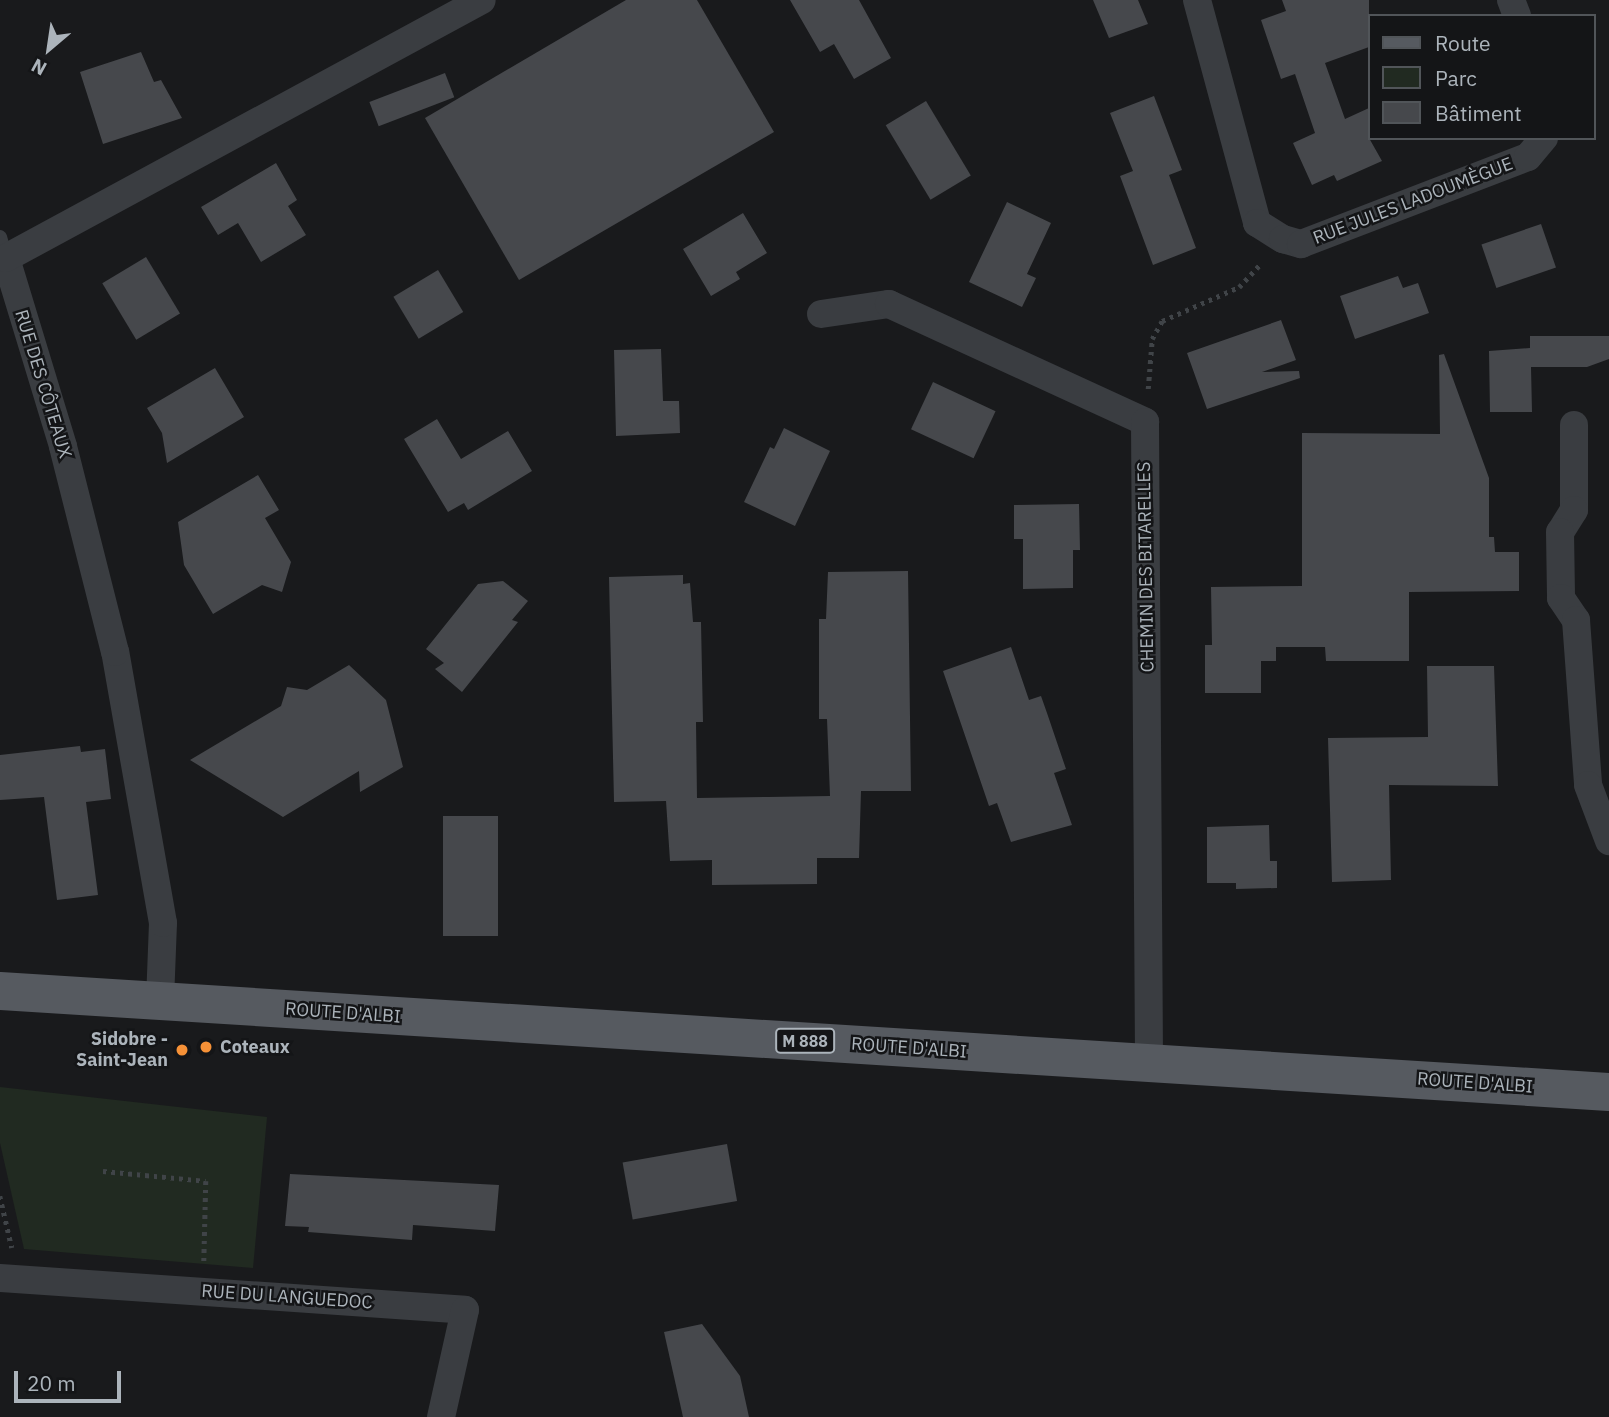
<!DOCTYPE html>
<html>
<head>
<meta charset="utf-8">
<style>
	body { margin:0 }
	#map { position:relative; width:1609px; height:1417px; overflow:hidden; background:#191a1c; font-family:"IBM Plex Sans",sans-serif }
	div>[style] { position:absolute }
	.green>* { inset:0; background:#212a21 }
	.building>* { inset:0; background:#46484c; transform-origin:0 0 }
	.path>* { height:4.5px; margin-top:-2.25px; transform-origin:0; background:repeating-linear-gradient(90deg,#404448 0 3.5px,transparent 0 8.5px) }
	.service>* { height:14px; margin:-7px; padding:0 7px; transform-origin:7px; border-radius:7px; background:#3a3d41 }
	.minor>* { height:28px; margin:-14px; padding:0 14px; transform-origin:14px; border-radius:14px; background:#3a3d41 }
	.primary>* { height:38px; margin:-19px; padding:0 19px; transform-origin:19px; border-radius:19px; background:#565a60 }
	.dots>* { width:19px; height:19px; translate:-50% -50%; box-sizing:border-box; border:4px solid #141517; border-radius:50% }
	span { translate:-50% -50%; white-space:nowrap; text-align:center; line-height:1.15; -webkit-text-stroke:5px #141517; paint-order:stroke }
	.shield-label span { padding:2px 5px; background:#141517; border:2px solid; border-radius:5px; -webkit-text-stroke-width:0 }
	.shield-label { font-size:16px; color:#acb4bb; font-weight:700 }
	.street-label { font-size:18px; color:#acb4bb }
	.poi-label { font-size:18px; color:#acb4bb; font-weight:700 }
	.right { translate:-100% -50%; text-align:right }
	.left { translate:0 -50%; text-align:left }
	.legend { position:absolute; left:1368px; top:14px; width:228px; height:126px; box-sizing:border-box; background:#141517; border:2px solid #515559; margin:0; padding:9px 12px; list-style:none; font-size:21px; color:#acb4bb }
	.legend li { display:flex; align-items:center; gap:14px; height:35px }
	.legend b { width:35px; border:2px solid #515559 }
	.north { position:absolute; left:14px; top:14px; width:70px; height:70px; -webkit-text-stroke:5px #141517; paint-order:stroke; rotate:209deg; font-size:19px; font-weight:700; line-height:28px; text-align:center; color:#acb4bb }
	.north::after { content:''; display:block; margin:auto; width:24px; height:32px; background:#acb4bb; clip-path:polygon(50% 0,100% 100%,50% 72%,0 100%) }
	.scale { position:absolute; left:14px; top:1371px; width:107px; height:32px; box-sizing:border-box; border:4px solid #acb4bb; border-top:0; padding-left:9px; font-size:21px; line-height:24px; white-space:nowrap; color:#acb4bb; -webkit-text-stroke:5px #141517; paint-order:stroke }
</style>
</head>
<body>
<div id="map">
	<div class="green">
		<div style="clip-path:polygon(0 1087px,267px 1117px,253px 1268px,24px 1249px,0 1143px)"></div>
	</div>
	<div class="building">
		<div style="clip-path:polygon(626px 0,697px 0,774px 132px,519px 280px,425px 118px)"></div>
		<div style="clip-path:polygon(790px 0,859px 0,891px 58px,854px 79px,834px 44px,820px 52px)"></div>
		<div style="clip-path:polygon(1093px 0,1138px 0,1148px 24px,1109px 38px)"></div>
		<div style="clip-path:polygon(1282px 0,1369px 0,1369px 47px,1325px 63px,1345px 119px,1369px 108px,1369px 138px,1382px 161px,1337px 181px,1334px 175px,1312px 185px,1293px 143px,1315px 133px,1295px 74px,1281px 79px,1261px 20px,1286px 11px)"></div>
		<div style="clip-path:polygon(141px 52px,154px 82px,161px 80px,182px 118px,103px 144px,80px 72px)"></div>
		<div style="left:445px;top:73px;width:26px;height:81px;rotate:69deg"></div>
		<div style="clip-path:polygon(1154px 96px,1182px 170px,1169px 175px,1196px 248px,1153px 265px,1120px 176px,1133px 171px,1110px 113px)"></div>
		<div style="left:926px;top:101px;width:87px;height:47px;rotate:59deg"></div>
		<div style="clip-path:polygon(276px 163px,297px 200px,288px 206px,306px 235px,261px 262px,238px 223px,218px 235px,201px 207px)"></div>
		<div style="clip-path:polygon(1007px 202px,1051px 223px,1027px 274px,1036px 278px,1022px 307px,969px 282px)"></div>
		<div style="clip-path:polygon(743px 213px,767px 253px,736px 272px,740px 279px,711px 296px,683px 249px)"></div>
		<div style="left:1541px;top:224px;width:46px;height:63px;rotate:71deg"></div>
		<div style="left:146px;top:257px;width:66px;height:51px;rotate:59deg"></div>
		<div style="left:438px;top:270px;width:49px;height:52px;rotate:59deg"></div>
		<div style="clip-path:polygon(1398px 276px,1403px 288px,1418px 283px,1429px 313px,1355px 339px,1340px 296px)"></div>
		<div style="clip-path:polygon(1281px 320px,1296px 360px,1262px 372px,1299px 371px,1300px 378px,1207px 409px,1187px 353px)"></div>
		<div style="clip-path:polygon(1530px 336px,1609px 336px,1609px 359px,1587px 367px,1531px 367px,1532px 412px,1490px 412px,1489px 351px,1530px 348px)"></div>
		<div style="clip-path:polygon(661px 349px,663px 401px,679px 401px,680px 433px,616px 436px,614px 350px)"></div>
		<div style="clip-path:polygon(1444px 354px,1489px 478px,1489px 537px,1494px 537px,1495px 552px,1519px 552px,1519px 591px,1409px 592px,1409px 661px,1326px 661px,1325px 647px,1276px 647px,1276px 661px,1261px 661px,1261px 693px,1205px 693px,1205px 645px,1212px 645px,1211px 587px,1302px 586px,1302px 433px,1440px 434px,1439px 355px)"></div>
		<div style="clip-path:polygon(215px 368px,244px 417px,167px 463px,162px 433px,147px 408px)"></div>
		<div style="left:933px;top:382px;width:69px;height:52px;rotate:25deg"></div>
		<div style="clip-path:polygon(437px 419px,461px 459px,508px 431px,532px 471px,468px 510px,464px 503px,448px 512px,404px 439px)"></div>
		<div style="clip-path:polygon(784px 428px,830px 451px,795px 526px,744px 502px,770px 447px,774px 449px)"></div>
		<div style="clip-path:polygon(258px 475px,279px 510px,265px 518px,291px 562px,282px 592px,262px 585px,213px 614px,184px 565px,178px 522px)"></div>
		<div style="clip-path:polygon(1079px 504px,1080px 550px,1073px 550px,1073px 588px,1023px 589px,1023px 539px,1014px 539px,1014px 505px)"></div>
		<div style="clip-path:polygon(908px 571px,911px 791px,861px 791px,859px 858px,817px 858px,817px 884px,712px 885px,712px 860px,670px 861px,666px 801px,614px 802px,609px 577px,683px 575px,683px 584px,690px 583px,693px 622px,701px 622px,703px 722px,696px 722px,697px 798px,768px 797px,830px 796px,827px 719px,819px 719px,819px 619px,826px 619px,828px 572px)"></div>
		<div style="clip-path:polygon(503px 581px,528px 601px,512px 620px,518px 622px,462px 692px,435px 669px,444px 663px,426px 649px,478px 584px)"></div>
		<div style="clip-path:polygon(1011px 647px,1029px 700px,1041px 696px,1047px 713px,1066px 769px,1054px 773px,1072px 825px,1011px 842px,997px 803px,989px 806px,943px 671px)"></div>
		<div style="clip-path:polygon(349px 665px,386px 700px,403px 767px,360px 792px,359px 771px,283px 817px,190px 760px,281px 706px,287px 687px,307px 690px)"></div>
		<div style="clip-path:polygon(1427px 666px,1494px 666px,1498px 786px,1389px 785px,1391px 880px,1332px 882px,1328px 738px,1428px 737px)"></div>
		<div style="clip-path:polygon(80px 746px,81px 752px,105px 749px,111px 799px,86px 802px,98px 895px,57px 900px,44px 797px,0 800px,0 755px)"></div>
		<div style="left:498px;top:816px;width:120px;height:55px;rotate:90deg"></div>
		<div style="clip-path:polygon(1269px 825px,1270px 861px,1277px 861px,1277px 888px,1236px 889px,1236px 883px,1207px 883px,1207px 827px)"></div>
		<div style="left:727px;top:1144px;width:58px;height:106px;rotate:80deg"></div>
		<div style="clip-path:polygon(290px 1174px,499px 1185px,495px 1231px,413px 1225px,412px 1240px,308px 1232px,309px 1227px,285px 1226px)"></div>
		<div style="clip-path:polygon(702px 1324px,740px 1376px,749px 1417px,683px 1417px,664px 1332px)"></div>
	</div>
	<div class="path">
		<div style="left:1148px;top:389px;width:50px;rotate:-85.4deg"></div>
		<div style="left:1152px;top:339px;width:21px;rotate:-61deg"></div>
		<div style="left:1162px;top:321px;width:84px;rotate:-23.8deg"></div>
		<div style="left:1239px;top:287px;width:33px;rotate:-47deg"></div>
		<div style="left:103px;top:1171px;width:103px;rotate:5.5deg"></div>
		<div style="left:206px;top:1181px;width:81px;rotate:91.4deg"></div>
		<div style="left:0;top:1196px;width:53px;rotate:77deg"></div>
	</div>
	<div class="service">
		<div style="left:0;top:237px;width:22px;rotate:74deg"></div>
	</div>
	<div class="minor">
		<div style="left:1197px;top:0;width:231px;rotate:74.9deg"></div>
		<div style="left:1257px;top:223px;width:31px;rotate:32deg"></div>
		<div style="left:1283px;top:239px;width:19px;rotate:16deg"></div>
		<div style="left:1301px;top:244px;width:243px;rotate:-21deg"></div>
		<div style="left:1528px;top:157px;width:25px;rotate:-50deg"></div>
		<div style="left:1511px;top:0;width:17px;rotate:69deg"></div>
		<div style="left:821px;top:314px;width:69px;rotate:-8.4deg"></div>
		<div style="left:889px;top:304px;width:282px;rotate:24.7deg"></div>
		<div style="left:1145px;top:422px;width:641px;rotate:89.64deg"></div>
		<div style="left:1574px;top:425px;width:85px;rotate:90deg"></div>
		<div style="left:1574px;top:510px;width:26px;rotate:122deg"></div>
		<div style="left:1560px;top:532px;width:66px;rotate:89.1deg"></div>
		<div style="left:1561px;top:598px;width:27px;rotate:56deg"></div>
		<div style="left:1576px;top:620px;width:165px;rotate:85.8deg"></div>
		<div style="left:1588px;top:785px;width:60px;rotate:69.4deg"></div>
		<div style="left:160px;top:1001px;width:78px;rotate:-87.8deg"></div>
		<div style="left:163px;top:923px;width:275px;rotate:-100deg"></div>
		<div style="left:115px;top:652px;width:212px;rotate:-104.2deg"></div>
		<div style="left:63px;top:446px;width:196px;rotate:-106.9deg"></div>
		<div style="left:6px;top:258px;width:541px;rotate:-28.46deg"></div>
		<div style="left:0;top:1278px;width:466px;rotate:3.9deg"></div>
		<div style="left:465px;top:1310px;width:110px;rotate:102.6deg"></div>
	</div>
	<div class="primary">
		<div style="left:0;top:991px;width:1612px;rotate:3.59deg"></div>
	</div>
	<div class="dots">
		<div style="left:206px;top:1047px;background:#f69137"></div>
		<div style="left:182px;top:1050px;background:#f69137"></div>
	</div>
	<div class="shield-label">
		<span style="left:805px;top:1041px">M 888</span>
	</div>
	<div class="street-label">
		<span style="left:1413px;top:201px;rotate:-21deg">RUE JULES LADOUMÈGUE</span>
		<span style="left:43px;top:384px;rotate:73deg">RUE DES CÔTEAUX</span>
		<span style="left:1146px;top:567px;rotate:-91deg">CHEMIN DES BITARELLES</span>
		<span style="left:343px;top:1013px;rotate:4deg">ROUTE D'ALBI</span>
		<span style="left:909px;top:1048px;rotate:4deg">ROUTE D'ALBI</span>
		<span style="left:1475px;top:1083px;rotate:4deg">ROUTE D'ALBI</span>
		<span style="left:287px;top:1297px;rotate:4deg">RUE DU LANGUEDOC</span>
	</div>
	<div class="poi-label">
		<span class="right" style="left:168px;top:1050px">Sidobre -<br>Saint-Jean</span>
		<span class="left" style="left:220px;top:1047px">Coteaux</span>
	</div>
	<ul class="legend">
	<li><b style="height:9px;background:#565a60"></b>Route</li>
	<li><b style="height:19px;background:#212a21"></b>Parc</li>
	<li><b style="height:19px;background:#46484c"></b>Bâtiment</li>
	</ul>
	<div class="north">N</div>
	<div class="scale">20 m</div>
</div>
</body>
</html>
